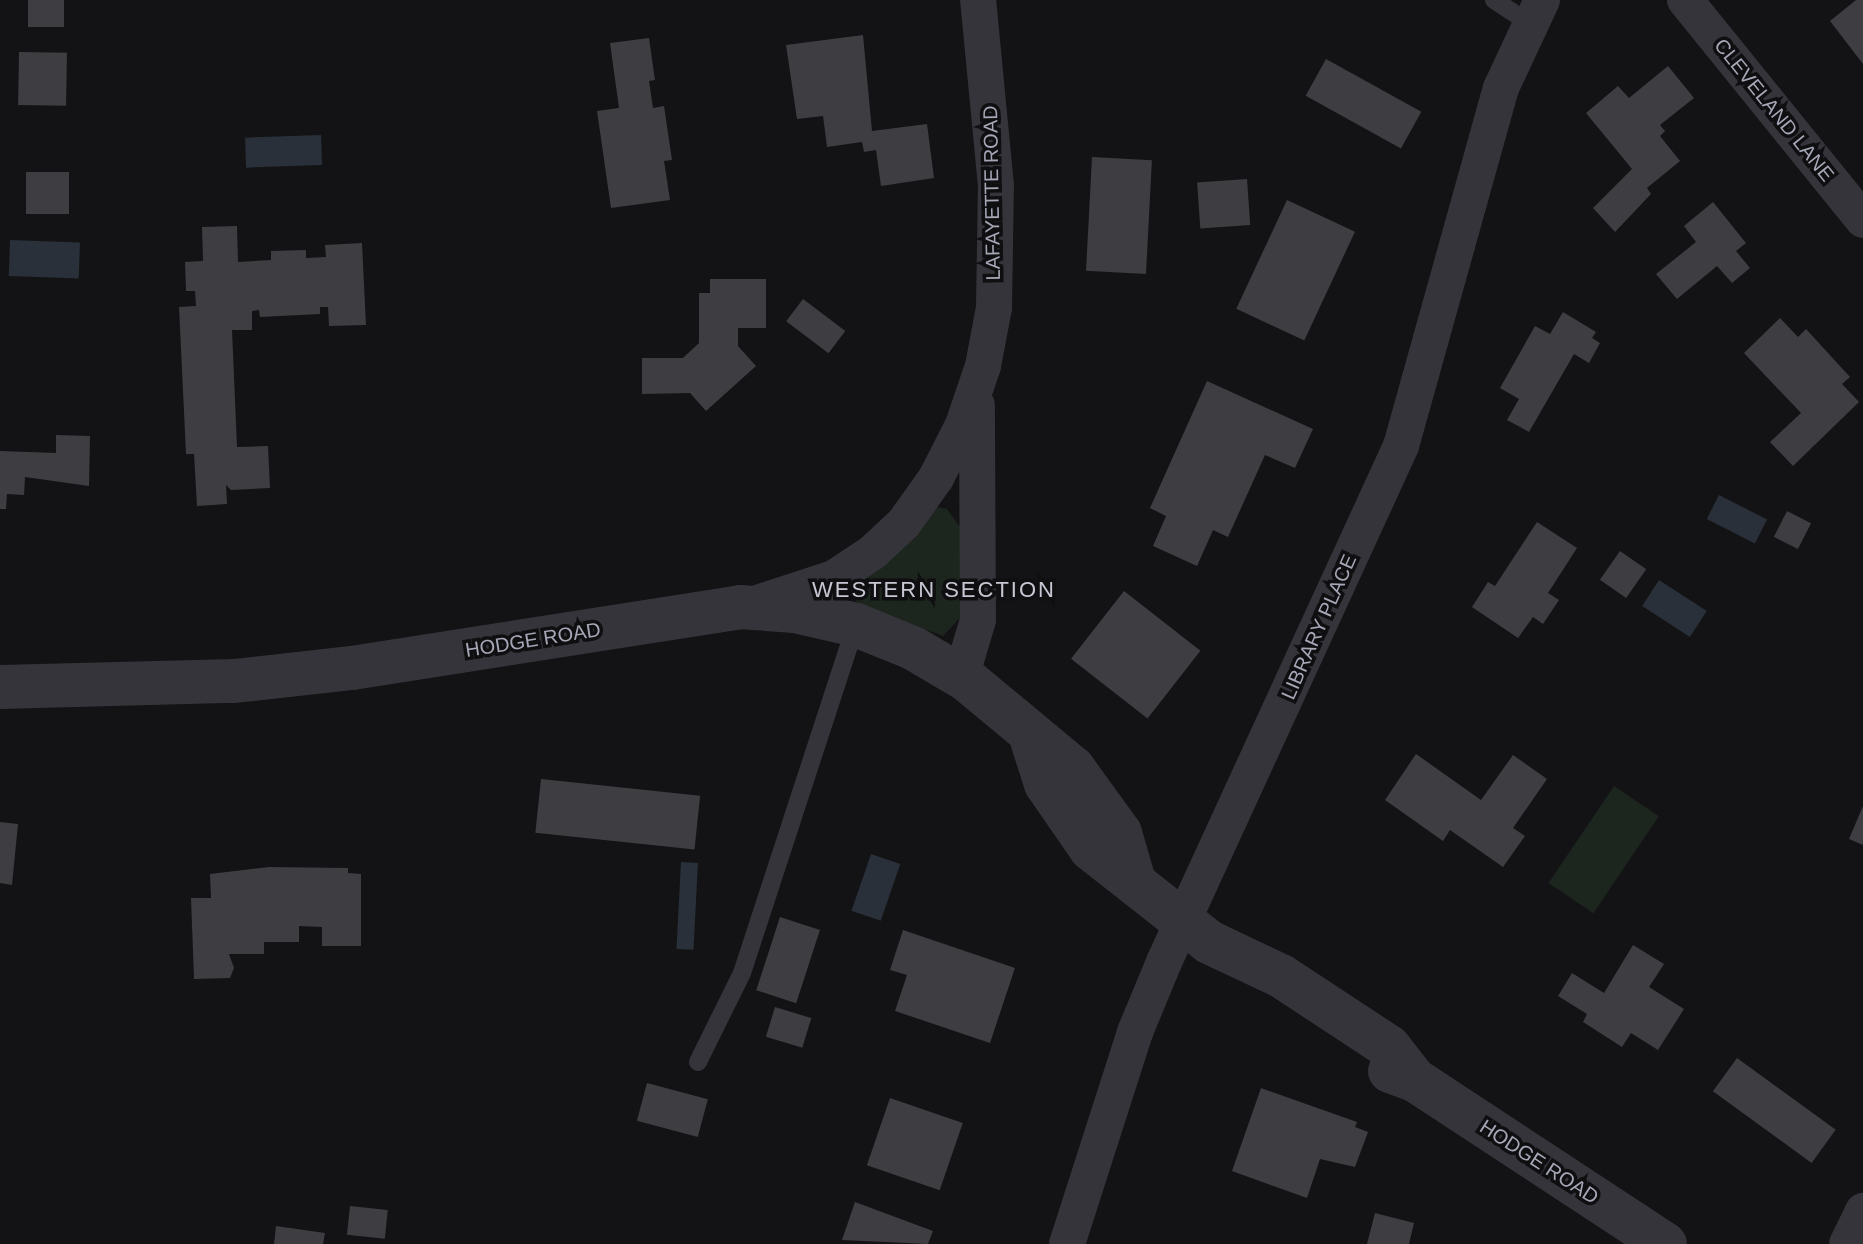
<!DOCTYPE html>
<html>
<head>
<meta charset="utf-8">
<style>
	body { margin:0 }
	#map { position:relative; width:1863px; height:1244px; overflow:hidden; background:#131315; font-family:Arial,sans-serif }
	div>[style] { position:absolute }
	.green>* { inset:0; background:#1d251f; transform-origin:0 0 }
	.water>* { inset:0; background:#293039; transform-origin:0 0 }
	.building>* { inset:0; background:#3e3d42; transform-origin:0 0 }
	.service>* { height:18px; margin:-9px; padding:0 9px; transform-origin:9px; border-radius:9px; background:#34343a }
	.minor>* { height:36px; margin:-18px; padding:0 18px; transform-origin:18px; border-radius:18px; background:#34343a }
	.tertiary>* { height:44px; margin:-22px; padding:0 22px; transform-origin:22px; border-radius:22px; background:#34343a }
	span { translate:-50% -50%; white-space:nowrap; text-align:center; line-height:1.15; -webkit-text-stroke:7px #0f0e10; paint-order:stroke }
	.street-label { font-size:20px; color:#a5a7b6 }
	.neighbourhood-label { font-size:22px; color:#c6c7d2; letter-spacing:2px }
</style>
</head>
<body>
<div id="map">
	<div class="green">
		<div style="clip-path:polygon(937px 507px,947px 509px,960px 527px,960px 618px,943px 636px,857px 603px,850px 591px,850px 582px)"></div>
		<div style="left:1614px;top:786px;width:54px;height:117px;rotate:34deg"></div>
	</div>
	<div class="water">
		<div style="left:321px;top:135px;width:30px;height:76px;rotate:88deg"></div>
		<div style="left:10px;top:240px;width:70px;height:36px;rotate:2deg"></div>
		<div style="left:1719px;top:495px;width:54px;height:27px;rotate:27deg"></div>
		<div style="left:1659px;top:580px;width:57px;height:31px;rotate:33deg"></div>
		<div style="left:871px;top:854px;width:31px;height:60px;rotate:19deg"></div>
		<div style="left:681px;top:862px;width:17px;height:87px;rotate:3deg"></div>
	</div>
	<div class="building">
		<div style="left:28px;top:0;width:36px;height:27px"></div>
		<div style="clip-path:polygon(1856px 0,1863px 0,1863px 64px,1830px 21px)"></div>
		<div style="clip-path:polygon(863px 35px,872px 131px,927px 124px,934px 178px,881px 186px,876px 150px,864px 152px,862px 142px,827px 147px,823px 116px,797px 119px,786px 45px)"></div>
		<div style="clip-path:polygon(649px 38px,655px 80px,649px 81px,653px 108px,664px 106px,672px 160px,664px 161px,670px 200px,611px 208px,597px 111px,619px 108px,610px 43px)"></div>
		<div style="left:19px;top:52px;width:48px;height:53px;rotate:1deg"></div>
		<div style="left:1326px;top:59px;width:109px;height:42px;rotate:29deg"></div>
		<div style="clip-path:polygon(1668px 66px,1694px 98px,1660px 125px,1665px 131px,1660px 136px,1680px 161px,1647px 188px,1651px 194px,1615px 232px,1593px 208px,1632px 169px,1586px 113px,1618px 86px,1629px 98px)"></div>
		<div style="left:1092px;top:157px;width:60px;height:114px;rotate:3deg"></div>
		<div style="left:26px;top:172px;width:43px;height:42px"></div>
		<div style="left:1247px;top:179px;width:46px;height:50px;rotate:86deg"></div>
		<div style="left:1287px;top:200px;width:75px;height:120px;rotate:25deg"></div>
		<div style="clip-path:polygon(1713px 202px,1746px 243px,1736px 251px,1750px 268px,1732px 283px,1717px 266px,1677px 299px,1656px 274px,1696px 242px,1684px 226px)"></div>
		<div style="clip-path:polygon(237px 226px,238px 262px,271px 260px,271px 251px,306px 250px,306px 258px,326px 257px,325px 245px,362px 243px,366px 325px,329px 326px,328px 307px,320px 307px,320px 314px,260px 317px,259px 310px,252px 311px,252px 330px,232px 330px,237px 447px,268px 446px,270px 488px,231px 490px,226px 485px,227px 504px,197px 506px,194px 454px,186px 454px,179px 307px,196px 306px,195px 291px,186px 291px,185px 262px,203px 261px,202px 227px)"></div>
		<div style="clip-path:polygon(710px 279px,766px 279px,766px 328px,738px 328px,738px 346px,756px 366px,706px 411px,690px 393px,642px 394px,642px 358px,683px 358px,699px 343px,699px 293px,710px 293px)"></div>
		<div style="left:803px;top:299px;width:53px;height:28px;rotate:37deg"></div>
		<div style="clip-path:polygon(1563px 312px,1596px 332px,1592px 338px,1600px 343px,1589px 363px,1574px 354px,1529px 432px,1507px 420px,1519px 399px,1500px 388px,1535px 326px,1550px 334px)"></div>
		<div style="clip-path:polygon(1780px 318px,1798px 337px,1806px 329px,1850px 377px,1842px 384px,1859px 402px,1793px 466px,1770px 442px,1801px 413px,1744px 353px)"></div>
		<div style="clip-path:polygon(1207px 381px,1313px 429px,1295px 468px,1265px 455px,1228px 537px,1213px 530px,1197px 566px,1153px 546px,1166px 516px,1150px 508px)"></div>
		<div style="clip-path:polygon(56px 435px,90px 436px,89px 486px,25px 477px,24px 495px,7px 494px,6px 509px,0 509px,0 451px,56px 453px)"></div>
		<div style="left:1787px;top:511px;width:27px;height:29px;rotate:27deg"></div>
		<div style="clip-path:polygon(1537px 522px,1577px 548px,1548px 593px,1559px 600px,1543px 624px,1533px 617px,1518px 638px,1472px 607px,1488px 582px,1495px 586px)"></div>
		<div style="left:1620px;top:551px;width:32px;height:35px;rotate:35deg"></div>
		<div style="left:1124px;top:591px;width:97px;height:86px;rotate:38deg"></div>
		<div style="clip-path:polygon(1416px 754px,1481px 800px,1513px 755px,1547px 779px,1513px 828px,1525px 836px,1503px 867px,1450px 830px,1443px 841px,1385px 800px)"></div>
		<div style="left:541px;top:779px;width:160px;height:54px;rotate:6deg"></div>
		<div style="clip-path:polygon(1863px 806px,1863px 845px,1849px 839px)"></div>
		<div style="clip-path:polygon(0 822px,18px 824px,12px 885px,0 883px)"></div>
		<div style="clip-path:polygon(269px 867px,348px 868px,348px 873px,361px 874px,361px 946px,322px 946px,322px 927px,299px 926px,299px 942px,264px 942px,264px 954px,229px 954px,234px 968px,230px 978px,194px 979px,191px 898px,211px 898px,210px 874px)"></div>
		<div style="left:780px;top:917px;width:42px;height:77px;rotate:18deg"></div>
		<div style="clip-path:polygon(903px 930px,1015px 968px,990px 1043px,895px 1011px,907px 975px,890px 970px)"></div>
		<div style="clip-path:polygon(1633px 945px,1664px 964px,1649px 987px,1684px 1009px,1658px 1050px,1631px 1033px,1622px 1047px,1583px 1022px,1587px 1014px,1558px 996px,1572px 973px,1604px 993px)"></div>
		<div style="left:775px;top:1007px;width:38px;height:31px;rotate:17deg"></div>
		<div style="left:1737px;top:1058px;width:122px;height:41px;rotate:36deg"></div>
		<div style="left:647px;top:1083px;width:63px;height:39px;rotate:15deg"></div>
		<div style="clip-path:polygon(1261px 1088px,1357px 1122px,1355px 1127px,1368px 1132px,1355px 1167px,1320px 1159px,1307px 1198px,1232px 1171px)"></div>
		<div style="left:890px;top:1098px;width:77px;height:71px;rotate:19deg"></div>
		<div style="clip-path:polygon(855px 1202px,933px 1231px,928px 1244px,842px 1240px)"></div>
		<div style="left:350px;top:1206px;width:38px;height:29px;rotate:6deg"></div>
		<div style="clip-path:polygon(1375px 1213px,1414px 1223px,1409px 1244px,1367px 1244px)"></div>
		<div style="clip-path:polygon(276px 1226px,325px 1233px,323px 1244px,274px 1244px)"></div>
	</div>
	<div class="service">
		<div style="left:1494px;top:0;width:42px;rotate:33.3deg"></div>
		<div style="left:698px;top:1062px;width:99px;rotate:-63.7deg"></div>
		<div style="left:742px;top:973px;width:366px;rotate:-71.9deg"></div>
	</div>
	<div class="minor">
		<div style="left:1685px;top:0;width:283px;rotate:51deg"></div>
		<div style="left:757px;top:603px;width:81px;rotate:-18deg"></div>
		<div style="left:834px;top:578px;width:47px;rotate:-33.7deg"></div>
		<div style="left:873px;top:552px;width:42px;rotate:-43.1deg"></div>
		<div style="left:904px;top:523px;width:55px;rotate:-54.6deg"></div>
		<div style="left:936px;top:478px;width:59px;rotate:-63deg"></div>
		<div style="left:963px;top:425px;width:62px;rotate:-71.3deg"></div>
		<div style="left:983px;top:366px;width:59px;rotate:-79.3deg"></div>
		<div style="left:994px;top:308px;width:122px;rotate:-89.1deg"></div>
		<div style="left:996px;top:186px;width:187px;rotate:-95.5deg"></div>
		<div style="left:961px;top:677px;width:59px;rotate:-73.4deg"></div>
		<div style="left:978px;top:620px;width:215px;rotate:-90.3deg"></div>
		<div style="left:1067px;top:1244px;width:223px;rotate:-72.2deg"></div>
		<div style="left:1135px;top:1032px;width:76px;rotate:-67.5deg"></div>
		<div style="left:1164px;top:962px;width:568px;rotate:-65.33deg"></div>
		<div style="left:1401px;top:446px;width:372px;rotate:-74.4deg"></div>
		<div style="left:1501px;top:88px;width:97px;rotate:-65deg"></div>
		<div style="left:1847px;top:1244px;width:37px;rotate:-64deg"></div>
	</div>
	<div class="tertiary">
		<div style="left:0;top:687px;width:234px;rotate:-1.5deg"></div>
		<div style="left:234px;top:681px;width:119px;rotate:-6.3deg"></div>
		<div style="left:352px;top:668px;width:393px;rotate:-8.9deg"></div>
		<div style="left:740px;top:607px;width:55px;rotate:4.2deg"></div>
		<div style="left:795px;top:611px;width:63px;rotate:12.9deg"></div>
		<div style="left:856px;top:625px;width:61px;rotate:22deg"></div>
		<div style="left:913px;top:648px;width:63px;rotate:30.7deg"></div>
		<div style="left:967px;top:680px;width:138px;rotate:39.7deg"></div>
		<div style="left:1073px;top:768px;width:80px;rotate:54.1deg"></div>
		<div style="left:1120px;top:833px;width:47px;rotate:73.9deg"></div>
		<div style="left:1031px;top:737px;width:49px;rotate:72.3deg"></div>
		<div style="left:1046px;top:784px;width:79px;rotate:55.3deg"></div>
		<div style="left:1091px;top:849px;width:150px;rotate:38.2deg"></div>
		<div style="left:1209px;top:942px;width:80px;rotate:25.3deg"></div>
		<div style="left:1281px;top:976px;width:129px;rotate:33.3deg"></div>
		<div style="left:1389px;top:1047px;width:42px;rotate:51.8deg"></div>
		<div style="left:1390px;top:1071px;width:27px;rotate:20deg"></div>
		<div style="left:1415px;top:1080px;width:299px;rotate:33.3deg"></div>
	</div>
	<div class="street-label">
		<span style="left:1774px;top:110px;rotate:51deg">CLEVELAND LANE</span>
		<span style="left:992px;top:193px;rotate:-91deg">LAFAYETTE ROAD</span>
		<span style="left:1319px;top:627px;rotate:-66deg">LIBRARY PLACE</span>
		<span style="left:533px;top:640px;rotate:-9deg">HODGE ROAD</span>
		<span style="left:1539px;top:1162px;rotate:33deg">HODGE ROAD</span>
	</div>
	<div class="neighbourhood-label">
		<span style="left:934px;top:590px">WESTERN SECTION</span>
	</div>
</div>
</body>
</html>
